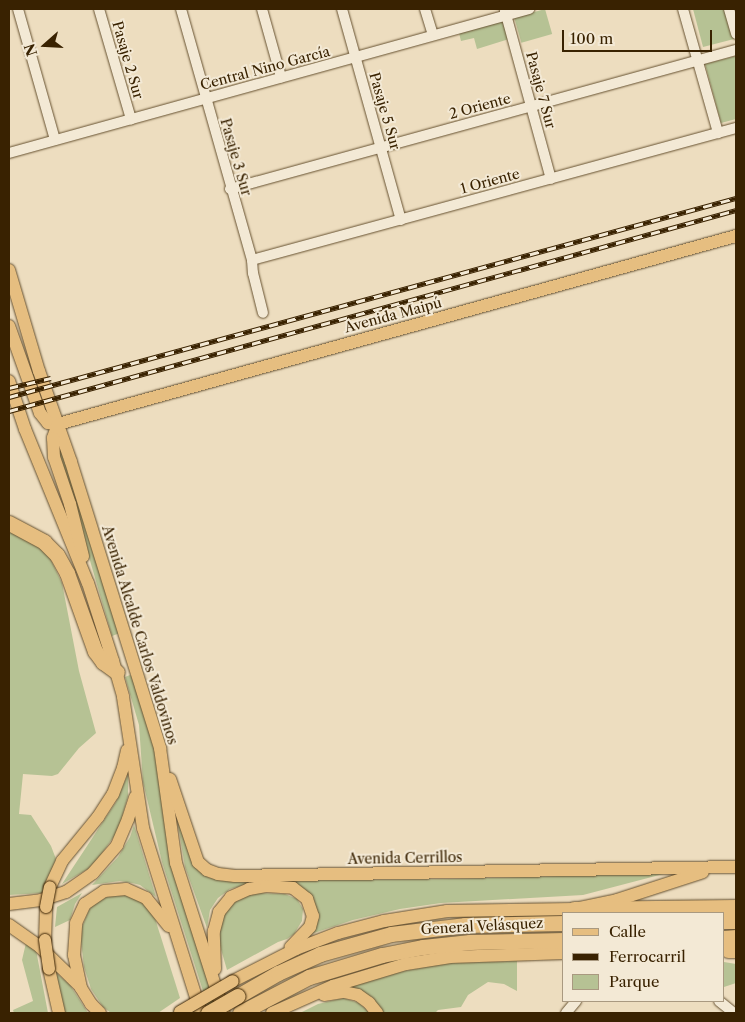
<!DOCTYPE html>
<html>
<head>
<meta charset="utf-8">
<style>
	body { margin:0 }
	#map { position:relative; width:745px; height:1022px; overflow:hidden; background:#edddbf; font-family:"Libre Caslon Text",serif }
	div>[style] { position:absolute }
	.green>* { inset:0; background:#b6c294; transform-origin:0 0 }
	.roads { filter:drop-shadow(0 0 1px #665130) drop-shadow(0 0 1px #665130) }
	.minor>* { height:10px; margin:-5px; padding:0 5px; transform-origin:5px; border-radius:5px; background:#f3e9d5 }
	.major>* { height:12px; margin:-6px; padding:0 6px; transform-origin:6px; border-radius:6px; background:#e6be80 }
	.highway>* { height:15px; margin:-7.5px; padding:0 7.5px; transform-origin:7.5px; border-radius:7.5px; background:#e6be80 }
	.rail>* { height:5px; margin-top:-2.5px; transform-origin:0; background:repeating-linear-gradient(90deg,#f3e9d5 0 9px,#392201 0 18px); box-sizing:border-box; border-block:1px solid #392201 }
	.bridges { filter:drop-shadow(0 0 1px #392201) drop-shadow(0 0 1px #392201) }
	.major-bridge>* { height:12px; margin:-6px; padding:0 6px; transform-origin:6px; border-radius:6px; background:#e6be80 }
	.highway-bridge>* { height:15px; margin:-7.5px; padding:0 7.5px; transform-origin:7.5px; border-radius:7.5px; background:#e6be80 }
	span { translate:-50% -50%; white-space:nowrap; text-align:center; line-height:1.15; -webkit-text-stroke:4px #f3e9d5; paint-order:stroke }
	.street-label { font-size:14px; color:#392201 }
	.frame { position:absolute; inset:0; border:10px solid #392201; pointer-events:none }
	.legend { position:absolute; left:562px; top:912px; width:162px; height:90px; box-sizing:border-box; background:#f3e9d5; border:1px solid #a99980; margin:0; padding:6px 9px; list-style:none; font-size:15px; color:#392201 }
	.legend li { display:flex; align-items:center; gap:10px; height:25px }
	.legend b { width:25px; border:1px solid #a99980 }
	.north { position:absolute; left:20px; top:20px; width:50px; height:50px; -webkit-text-stroke:4px #f3e9d5; paint-order:stroke; rotate:251deg; font-size:14px; font-weight:700; line-height:20px; text-align:center; color:#392201 }
	.north::after { content:''; display:block; margin:auto; width:18px; height:22px; background:#392201; clip-path:polygon(50% 0,100% 100%,50% 72%,0 100%) }
	.scale { position:absolute; left:562px; top:30px; width:150px; height:22px; box-sizing:border-box; border:2px solid #392201; border-top:0; padding-left:6px; font-size:15px; line-height:18px; white-space:nowrap; color:#392201; -webkit-text-stroke:4px #f3e9d5; paint-order:stroke }
</style>
</head>
<body>
<div id="map">
	<div class="green">
		<div style="left:545px;top:9px;width:26px;height:32px;rotate:74deg"></div>
		<div style="clip-path:polygon(693px 9px,726px 9px,734px 39px,703px 47px)"></div>
		<div style="clip-path:polygon(503px 20px,509px 39px,477px 49px,474px 38px,461px 41px,459px 33px)"></div>
		<div style="clip-path:polygon(736px 56px,736px 119px,721px 123px,705px 64px)"></div>
		<div style="clip-path:polygon(59px 443px,120px 633px,112px 636px,56px 444px)"></div>
		<div style="clip-path:polygon(9px 530px,33px 540px,50px 558px,62px 583px,79px 671px,96px 733px,79px 748px,58px 774px,52px 776px,23px 774px,19px 814px,31px 815px,51px 846px,56px 859px,42px 893px,9px 895px)"></div>
		<div style="clip-path:polygon(130px 675px,136px 678px,159px 760px,167px 837px,220px 1013px,210px 1013px,162px 862px,143px 782px,139px 725px,125px 677px)"></div>
		<div style="clip-path:polygon(128px 774px,128px 796px,118px 831px,97px 860px,88px 869px,62px 884px,116px 802px)"></div>
		<div style="clip-path:polygon(174px 801px,208px 877px,221px 881px,452px 879px,667px 873px,583px 895px,441px 903px,400px 909px,353px 920px,311px 934px,316px 916px,283px 882px,244px 885px,230px 889px,218px 898px,210px 910px,207px 928px,185px 867px)"></div>
		<div style="clip-path:polygon(134px 825px,156px 897px,140px 885px,132px 883px,120px 881px,92px 885px,118px 857px,130px 837px)"></div>
		<div style="clip-path:polygon(82px 893px,75px 904px,70px 920px,55px 927px,57px 907px)"></div>
		<div style="clip-path:polygon(258px 893px,285px 894px,297px 899px,303px 909px,302px 921px,294px 934px,287px 939px,278px 942px,227px 970px,218px 939px,226px 907px,242px 897px)"></div>
		<div style="clip-path:polygon(133px 894px,153px 912px,180px 998px,158px 1013px,111px 1013px,103px 1007px,91px 989px,84px 967px,81px 941px,82px 927px,89px 910px,94px 904px,109px 896px)"></div>
		<div style="clip-path:polygon(26px 943px,36px 950px,48px 1013px,14px 1013px,13px 1010px,33px 1001px,22px 960px)"></div>
		<div style="clip-path:polygon(517px 961px,517px 991px,504px 984px,488px 982px,468px 995px,461px 1007px,438px 1010px,435px 1013px,384px 1013px,372px 997px,344px 986px,379px 976px,446px 963px)"></div>
		<div style="clip-path:polygon(724px 962px,736px 964px,736px 983px,724px 987px)"></div>
		<div style="clip-path:polygon(53px 970px,70px 985px,88px 1013px,63px 1013px)"></div>
		<div style="clip-path:polygon(343px 998px,359px 1003px,370px 1013px,300px 1013px,318px 1004px)"></div>
	</div>
	<div class="roads">
		<div class="minor">
			<div style="left:18px;top:9px;width:136px;rotate:74.2deg"></div>
			<div style="left:99px;top:9px;width:115px;rotate:73.8deg"></div>
			<div style="left:181px;top:9px;width:261px;rotate:74.2deg"></div>
			<div style="left:252px;top:260px;width:13px;rotate:86deg"></div>
			<div style="left:253px;top:273px;width:41px;rotate:76deg"></div>
			<div style="left:262px;top:9px;width:71px;rotate:74.4deg"></div>
			<div style="left:342px;top:9px;width:219px;rotate:74.4deg"></div>
			<div style="left:425px;top:9px;width:27px;rotate:73deg"></div>
			<div style="left:683px;top:9px;width:129px;rotate:74.2deg"></div>
			<div style="left:729px;top:9px;width:26px;rotate:74deg"></div>
			<div style="left:505px;top:11px;width:174px;rotate:74.7deg"></div>
			<div style="left:9px;top:153px;width:540px;rotate:-15.48deg"></div>
			<div style="left:230px;top:189px;width:525px;rotate:-15.36deg"></div>
			<div style="left:252px;top:260px;width:502px;rotate:-15.26deg"></div>
			<div style="left:719px;top:1001px;width:19px;rotate:39deg"></div>
			<div style="left:566px;top:1013px;width:16px;rotate:-50deg"></div>
		</div>
		<div class="major">
			<div style="left:9px;top:270px;width:105px;rotate:73.5deg"></div>
			<div style="left:39px;top:371px;width:96px;rotate:70.6deg"></div>
			<div style="left:71px;top:462px;width:300px;rotate:72.7deg"></div>
			<div style="left:160px;top:748px;width:116px;rotate:82.1deg"></div>
			<div style="left:176px;top:863px;width:157px;rotate:72.3deg"></div>
			<div style="left:9px;top:326px;width:92px;rotate:70.4deg"></div>
			<div style="left:40px;top:413px;width:13px;rotate:51deg"></div>
			<div style="left:48px;top:423px;width:10px;rotate:6deg"></div>
			<div style="left:58px;top:424px;width:704px;rotate:-15.5deg"></div>
			<div style="left:9px;top:381px;width:51px;rotate:71.6deg"></div>
			<div style="left:25px;top:429px;width:166px;rotate:67.8deg"></div>
			<div style="left:88px;top:583px;width:82px;rotate:72.2deg"></div>
			<div style="left:113px;top:661px;width:37px;rotate:74deg"></div>
			<div style="left:123px;top:697px;width:133px;rotate:81.3deg"></div>
			<div style="left:143px;top:828px;width:194px;rotate:72.6deg"></div>
			<div style="left:58px;top:424px;width:15px;rotate:110deg"></div>
			<div style="left:53px;top:438px;width:19px;rotate:87deg"></div>
			<div style="left:54px;top:457px;width:50px;rotate:71.2deg"></div>
			<div style="left:70px;top:504px;width:54px;rotate:76deg"></div>
			<div style="left:170px;top:779px;width:88px;rotate:71.4deg"></div>
			<div style="left:198px;top:862px;width:12px;rotate:42deg"></div>
			<div style="left:207px;top:870px;width:12px;rotate:20deg"></div>
			<div style="left:218px;top:874px;width:17px;rotate:7deg"></div>
			<div style="left:235px;top:876px;width:501px;rotate:-1.03deg"></div>
			<div style="left:50px;top:887px;width:29px;rotate:-65deg"></div>
			<div style="left:62px;top:861px;width:57px;rotate:-50.7deg"></div>
			<div style="left:98px;top:817px;width:27px;rotate:-57deg"></div>
			<div style="left:113px;top:794px;width:28px;rotate:-69deg"></div>
			<div style="left:123px;top:768px;width:18px;rotate:-77deg"></div>
			<div style="left:9px;top:904px;width:32px;rotate:-7deg"></div>
			<div style="left:41px;top:900px;width:26px;rotate:-18deg"></div>
			<div style="left:66px;top:892px;width:33px;rotate:-35deg"></div>
			<div style="left:93px;top:873px;width:37px;rotate:-49deg"></div>
			<div style="left:117px;top:845px;width:28px;rotate:-67deg"></div>
			<div style="left:128px;top:819px;width:23px;rotate:-72deg"></div>
			<div style="left:9px;top:925px;width:38px;rotate:35deg"></div>
			<div style="left:40px;top:947px;width:56px;rotate:44.3deg"></div>
			<div style="left:45px;top:940px;width:33px;rotate:-88deg"></div>
			<div style="left:49px;top:969px;width:45px;rotate:77.2deg"></div>
			<div style="left:215px;top:969px;width:38px;rotate:-92deg"></div>
			<div style="left:214px;top:931px;width:20px;rotate:-75deg"></div>
			<div style="left:219px;top:912px;width:19px;rotate:-51deg"></div>
			<div style="left:231px;top:897px;width:20px;rotate:-24deg"></div>
			<div style="left:249px;top:889px;width:17px;rotate:-10deg"></div>
			<div style="left:266px;top:886px;width:27px;rotate:4deg"></div>
			<div style="left:293px;top:888px;width:18px;rotate:38deg"></div>
			<div style="left:307px;top:899px;width:18px;rotate:71deg"></div>
			<div style="left:313px;top:916px;width:11px;rotate:105deg"></div>
			<div style="left:310px;top:927px;width:28px;rotate:134deg"></div>
			<div style="left:233px;top:981px;width:71px;rotate:-26.9deg"></div>
			<div style="left:296px;top:949px;width:45px;rotate:-20.9deg"></div>
			<div style="left:338px;top:933px;width:48px;rotate:-14.6deg"></div>
			<div style="left:384px;top:921px;width:64px;rotate:-9deg"></div>
			<div style="left:447px;top:911px;width:127px;rotate:-0.9deg"></div>
			<div style="left:574px;top:909px;width:44px;rotate:-11.8deg"></div>
			<div style="left:617px;top:900px;width:90px;rotate:-18deg"></div>
			<div style="left:324px;top:995px;width:20px;rotate:-9deg"></div>
			<div style="left:344px;top:992px;width:14px;rotate:12deg"></div>
			<div style="left:358px;top:995px;width:14px;rotate:36deg"></div>
			<div style="left:369px;top:1003px;width:13px;rotate:51deg"></div>
			<div style="left:100px;top:1013px;width:13px;rotate:-135deg"></div>
			<div style="left:91px;top:1004px;width:19px;rotate:-122deg"></div>
			<div style="left:81px;top:988px;width:34px;rotate:-102deg"></div>
			<div style="left:74px;top:955px;width:32px;rotate:-86deg"></div>
			<div style="left:76px;top:923px;width:21px;rotate:-65deg"></div>
			<div style="left:85px;top:904px;width:23px;rotate:-34deg"></div>
			<div style="left:104px;top:891px;width:22px;rotate:-5deg"></div>
			<div style="left:126px;top:889px;width:22px;rotate:24deg"></div>
			<div style="left:146px;top:898px;width:36px;rotate:51deg"></div>
			<div style="left:272px;top:1013px;width:67px;rotate:-23.9deg"></div>
			<div style="left:333px;top:986px;width:76px;rotate:-16.8deg"></div>
			<div style="left:406px;top:964px;width:45px;rotate:-9deg"></div>
			<div style="left:450px;top:957px;width:114px;rotate:-2deg"></div>
		</div>
		<div class="highway">
			<div style="left:9px;top:523px;width:40px;rotate:28deg"></div>
			<div style="left:44px;top:542px;width:18px;rotate:45deg"></div>
			<div style="left:57px;top:555px;width:21px;rotate:61deg"></div>
			<div style="left:67px;top:573px;width:83px;rotate:70.3deg"></div>
			<div style="left:95px;top:651px;width:14px;rotate:54deg"></div>
			<div style="left:103px;top:662px;width:17px;rotate:36deg"></div>
			<div style="left:574px;top:909px;width:162px;rotate:-0.7deg"></div>
			<div style="left:724px;top:921px;width:12px"></div>
			<div style="left:724px;top:938px;width:12px;rotate:-5deg"></div>
			<div style="left:728px;top:950px;width:8px"></div>
			<div style="left:238px;top:996px;width:46px;rotate:-29.9deg"></div>
			<div style="left:278px;top:973px;width:46px;rotate:-24.3deg"></div>
			<div style="left:320px;top:954px;width:74px;rotate:-15.7deg"></div>
			<div style="left:391px;top:934px;width:75px;rotate:-6.9deg"></div>
			<div style="left:465px;top:925px;width:99px;rotate:-1.2deg"></div>
			<div style="left:240px;top:1013px;width:78px;rotate:-27.6deg"></div>
			<div style="left:309px;top:977px;width:76px;rotate:-16.8deg"></div>
			<div style="left:382px;top:955px;width:42px;rotate:-11deg"></div>
			<div style="left:423px;top:947px;width:47px;rotate:-6.1deg"></div>
			<div style="left:470px;top:942px;width:94px;rotate:-1.2deg"></div>
		</div>
	</div>
	<div class="rail">
		<div style="left:9px;top:388px;width:43px;rotate:-13.4deg"></div>
		<div style="left:9px;top:397px;width:754px;rotate:-15.31deg"></div>
		<div style="left:9px;top:411px;width:754px;rotate:-15.45deg"></div>
	</div>
	<div class="bridges">
		<div class="major-bridge">
			<div style="left:46px;top:907px;width:20px;rotate:-79deg"></div>
			<div style="left:45px;top:940px;width:29px;rotate:82deg"></div>
			<div style="left:180px;top:1012px;width:61px;rotate:-30.3deg"></div>
		</div>
		<div class="highway-bridge">
			<div style="left:208px;top:1013px;width:34px;rotate:-30deg"></div>
		</div>
	</div>
	<div class="street-label">
		<span style="left:128px;top:60px;rotate:74deg">Pasaje 2 Sur</span>
		<span style="left:265px;top:68px;rotate:-15deg">Central Nino García</span>
		<span style="left:541px;top:90px;rotate:75deg">Pasaje 7 Sur</span>
		<span style="left:480px;top:106px;rotate:-15deg">2 Oriente</span>
		<span style="left:385px;top:111px;rotate:74deg">Pasaje 5 Sur</span>
		<span style="left:236px;top:157px;rotate:74deg">Pasaje 3 Sur</span>
		<span style="left:490px;top:181px;rotate:-15deg">1 Oriente</span>
		<span style="left:393px;top:315px;rotate:-15deg">Avenida Maipú</span>
		<span style="left:140px;top:635px;rotate:73deg">Avenida Alcalde Carlos Valdovinos</span>
		<span style="left:405px;top:858px;rotate:-1deg">Avenida Cerrillos</span>
		<span style="left:482px;top:926px;rotate:-3deg">General Velásquez</span>
	</div>
	<div class="frame"></div>
	<ul class="legend">
	<li><b style="height:6px;background:#e6be80"></b>Calle</li>
	<li><b style="height:6px;background:#392201"></b>Ferrocarril</li>
	<li><b style="height:14px;background:#b6c294"></b>Parque</li>
	</ul>
	<div class="north">N</div>
	<div class="scale">100 m</div>
</div>
</body>
</html>
